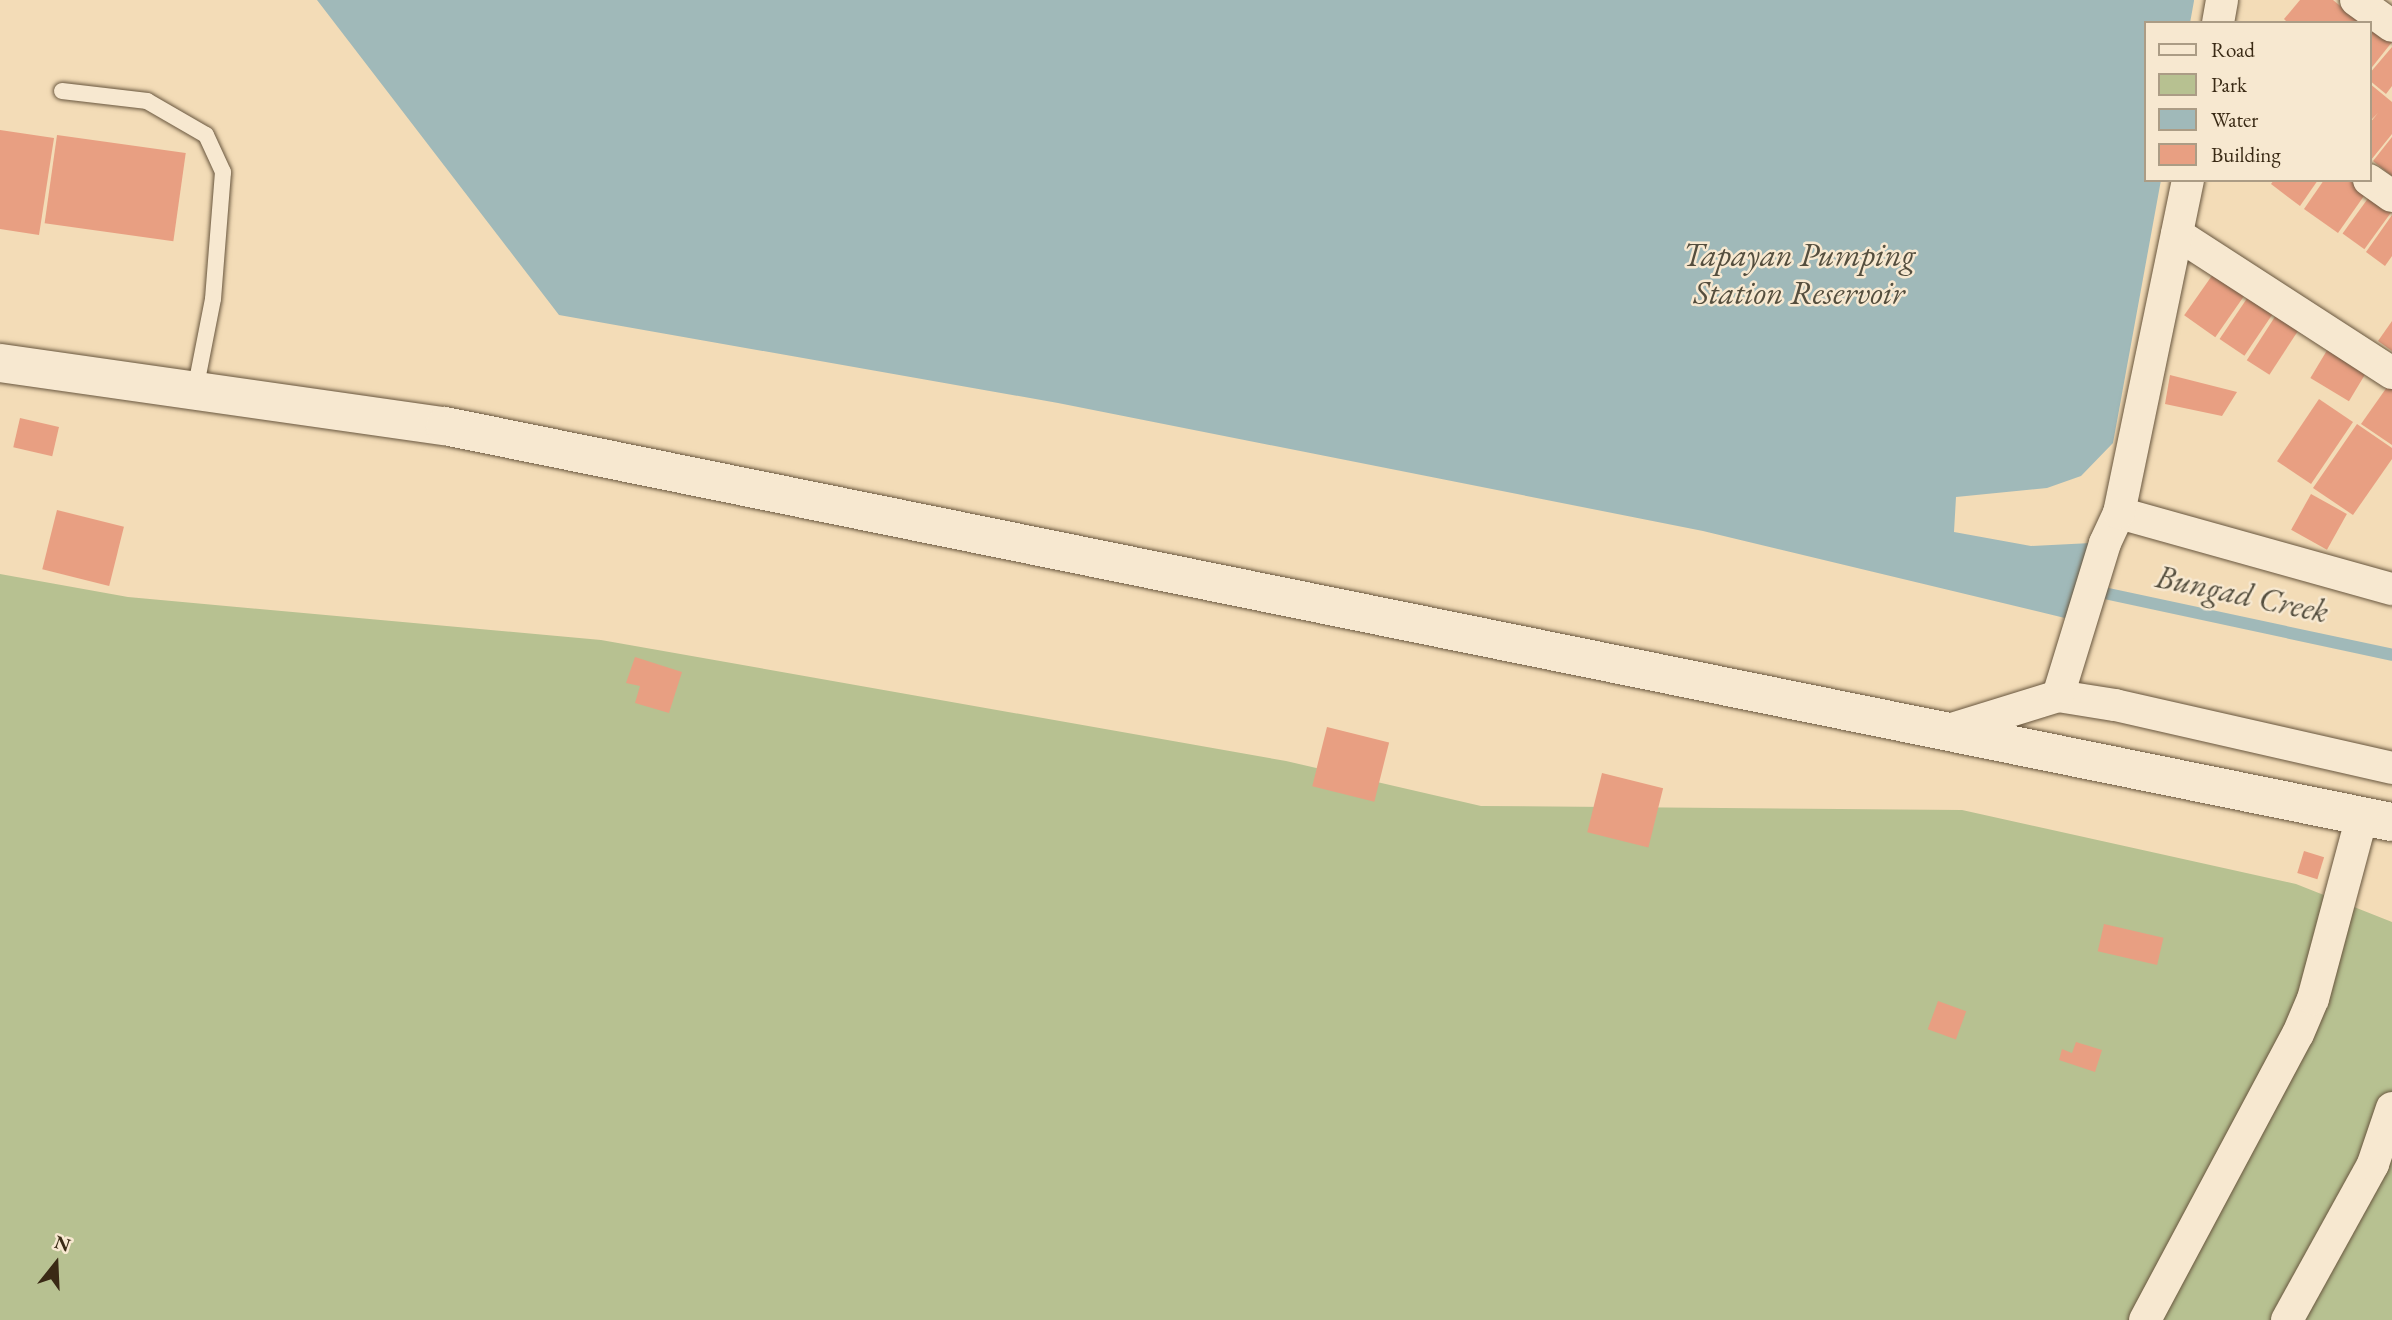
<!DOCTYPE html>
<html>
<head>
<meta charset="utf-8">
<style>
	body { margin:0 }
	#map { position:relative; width:2392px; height:1320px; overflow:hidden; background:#f3dcb7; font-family:"EB Garamond",serif }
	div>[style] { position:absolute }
	.green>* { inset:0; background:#b7c191 }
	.water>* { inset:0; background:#a0b9b9 }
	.stream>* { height:12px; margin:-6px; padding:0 6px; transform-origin:6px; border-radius:6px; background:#a0b9b9 }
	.building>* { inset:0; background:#e89f82; transform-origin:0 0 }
	.roads { filter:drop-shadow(0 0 2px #68563e) drop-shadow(0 0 2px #68563e) }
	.lane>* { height:16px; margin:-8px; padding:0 8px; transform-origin:8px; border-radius:8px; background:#f7e8d0 }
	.street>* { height:32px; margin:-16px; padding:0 16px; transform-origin:16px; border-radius:16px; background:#f7e8d0 }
	.secondary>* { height:38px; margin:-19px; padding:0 19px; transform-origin:19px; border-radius:19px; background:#f7e8d0 }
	span { translate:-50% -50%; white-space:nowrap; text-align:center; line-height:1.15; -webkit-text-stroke:5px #f7e8d0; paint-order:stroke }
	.water-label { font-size:33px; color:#544e3e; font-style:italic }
	.legend { position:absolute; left:2144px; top:21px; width:228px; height:161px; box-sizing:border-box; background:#f7e8d0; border:2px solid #ab9c85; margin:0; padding:9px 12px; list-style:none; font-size:21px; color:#3a2a15 }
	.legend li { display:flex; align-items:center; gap:14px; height:35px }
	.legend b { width:35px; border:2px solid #ab9c85 }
	.north { position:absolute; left:21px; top:1229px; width:70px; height:70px; -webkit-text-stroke:5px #f7e8d0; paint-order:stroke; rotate:18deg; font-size:19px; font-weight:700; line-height:28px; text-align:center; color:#3a2a15 }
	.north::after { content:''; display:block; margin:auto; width:24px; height:32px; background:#3a2a15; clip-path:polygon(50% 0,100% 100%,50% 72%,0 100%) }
</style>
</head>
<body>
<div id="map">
	<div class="green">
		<div style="clip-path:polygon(0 574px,128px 597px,601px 640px,1286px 761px,1481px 806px,1962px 810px,2296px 884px,2392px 922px,2392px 1320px,0 1320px)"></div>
	</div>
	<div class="water">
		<div style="clip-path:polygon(317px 0,2194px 0,2194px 1px,2190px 23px,2145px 23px,2145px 180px,2161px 180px,2113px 443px,2081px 476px,2047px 488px,1956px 497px,1954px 532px,2031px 546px,2091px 543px,2069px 619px,1703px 531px,1058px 403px,559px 315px)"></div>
	</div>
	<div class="stream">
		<div style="left:2090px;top:590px;width:309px;rotate:12.1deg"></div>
	</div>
	<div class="building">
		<div style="clip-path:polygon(2300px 0,2333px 0,2361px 23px,2288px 23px,2284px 19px)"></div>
		<div style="clip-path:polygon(2369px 24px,2392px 42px,2369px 71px)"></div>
		<div style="clip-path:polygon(2392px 47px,2392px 86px,2386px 94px,2369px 80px,2369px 74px)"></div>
		<div style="clip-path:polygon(2369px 83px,2392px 102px,2392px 134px,2371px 160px,2369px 124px,2378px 113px,2369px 122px)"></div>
		<div style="clip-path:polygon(0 130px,54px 138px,39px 235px,0 229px)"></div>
		<div style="left:57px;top:135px;width:130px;height:89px;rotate:8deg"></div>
		<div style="clip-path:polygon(2392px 137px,2392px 176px,2373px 161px)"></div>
		<div style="clip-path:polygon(2274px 180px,2318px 180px,2300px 206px,2271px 184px)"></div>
		<div style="clip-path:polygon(2324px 180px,2349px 180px,2366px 193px,2338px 233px,2304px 209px)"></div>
		<div style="left:2369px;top:197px;width:27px;height:45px;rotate:36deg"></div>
		<div style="clip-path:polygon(2392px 215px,2392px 256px,2385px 266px,2366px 252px)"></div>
		<div style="left:2218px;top:267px;width:38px;height:59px;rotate:35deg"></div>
		<div style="left:2252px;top:291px;width:30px;height:58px;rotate:34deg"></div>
		<div style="left:2280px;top:309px;width:27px;height:61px;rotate:33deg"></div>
		<div style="clip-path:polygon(2392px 321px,2392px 351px,2378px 341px)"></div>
		<div style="left:2332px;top:342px;width:45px;height:42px;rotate:31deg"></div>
		<div style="clip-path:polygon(2170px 375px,2237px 392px,2222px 416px,2165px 404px)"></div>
		<div style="clip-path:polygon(2392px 380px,2392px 445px,2361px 424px)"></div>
		<div style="left:2319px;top:399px;width:41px;height:75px;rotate:34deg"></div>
		<div style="left:20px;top:418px;width:40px;height:30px;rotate:13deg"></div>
		<div style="clip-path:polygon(2357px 424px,2392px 448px,2392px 459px,2353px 515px,2313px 488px)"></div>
		<div style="left:2311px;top:494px;width:41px;height:41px;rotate:29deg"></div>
		<div style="left:57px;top:510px;width:69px;height:61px;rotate:14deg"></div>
		<div style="clip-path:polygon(635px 657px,682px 672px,669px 713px,635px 703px,640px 686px,626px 683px)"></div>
		<div style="left:1327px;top:727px;width:64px;height:61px;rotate:14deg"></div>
		<div style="left:1602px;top:773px;width:63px;height:61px;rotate:14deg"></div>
		<div style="left:2304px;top:851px;width:21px;height:23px;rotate:17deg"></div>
		<div style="left:2104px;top:924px;width:61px;height:28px;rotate:13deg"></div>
		<div style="left:1938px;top:1001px;width:30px;height:30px;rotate:20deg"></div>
		<div style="clip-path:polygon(2076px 1042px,2102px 1050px,2095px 1072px,2059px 1060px,2062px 1049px,2072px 1053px)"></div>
	</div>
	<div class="roads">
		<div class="lane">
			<div style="left:62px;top:91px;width:86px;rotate:6.7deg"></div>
			<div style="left:147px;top:101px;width:68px;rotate:30deg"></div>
			<div style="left:206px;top:135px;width:41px;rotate:65.3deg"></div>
			<div style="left:223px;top:172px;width:127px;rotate:94.5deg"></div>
			<div style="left:213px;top:299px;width:94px;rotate:101.1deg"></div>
		</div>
		<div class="street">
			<div style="left:2356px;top:0;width:44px;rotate:35.8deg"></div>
			<div style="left:2218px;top:23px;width:23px;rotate:-80deg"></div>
			<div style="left:2369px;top:180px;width:28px;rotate:35deg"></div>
			<div style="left:2177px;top:234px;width:256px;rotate:32.9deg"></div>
			<div style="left:2119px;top:513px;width:283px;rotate:15.6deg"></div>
			<div style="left:2058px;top:696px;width:58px;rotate:9deg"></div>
			<div style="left:2115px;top:705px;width:284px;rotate:12.8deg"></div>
			<div style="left:1942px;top:732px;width:121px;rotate:-17.2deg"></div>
			<div style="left:2058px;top:696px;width:160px;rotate:-72.9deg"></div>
			<div style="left:2105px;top:543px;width:33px;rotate:-65deg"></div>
			<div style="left:2119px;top:513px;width:340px;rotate:-78.3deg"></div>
			<div style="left:2145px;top:1320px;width:324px;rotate:-61.9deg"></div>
			<div style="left:2298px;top:1034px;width:38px;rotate:-67deg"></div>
			<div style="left:2313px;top:999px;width:189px;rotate:-75deg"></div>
			<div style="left:2287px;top:1320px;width:178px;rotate:-61.1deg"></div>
			<div style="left:2373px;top:1164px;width:59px;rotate:-71.3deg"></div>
		</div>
		<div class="secondary">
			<div style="left:0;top:363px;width:449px;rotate:8.1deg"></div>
			<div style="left:445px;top:426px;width:1987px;rotate:11.5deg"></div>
		</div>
	</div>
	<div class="water-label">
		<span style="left:1799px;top:274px">Tapayan Pumping<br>Station Reservoir</span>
		<span style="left:2242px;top:594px;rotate:12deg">Bungad Creek</span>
	</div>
	<ul class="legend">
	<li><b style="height:9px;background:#f7e8d0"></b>Road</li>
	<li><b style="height:19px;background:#b7c191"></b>Park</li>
	<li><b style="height:19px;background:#a0b9b9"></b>Water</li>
	<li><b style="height:19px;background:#e89f82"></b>Building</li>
	</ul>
	<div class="north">N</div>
</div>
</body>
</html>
